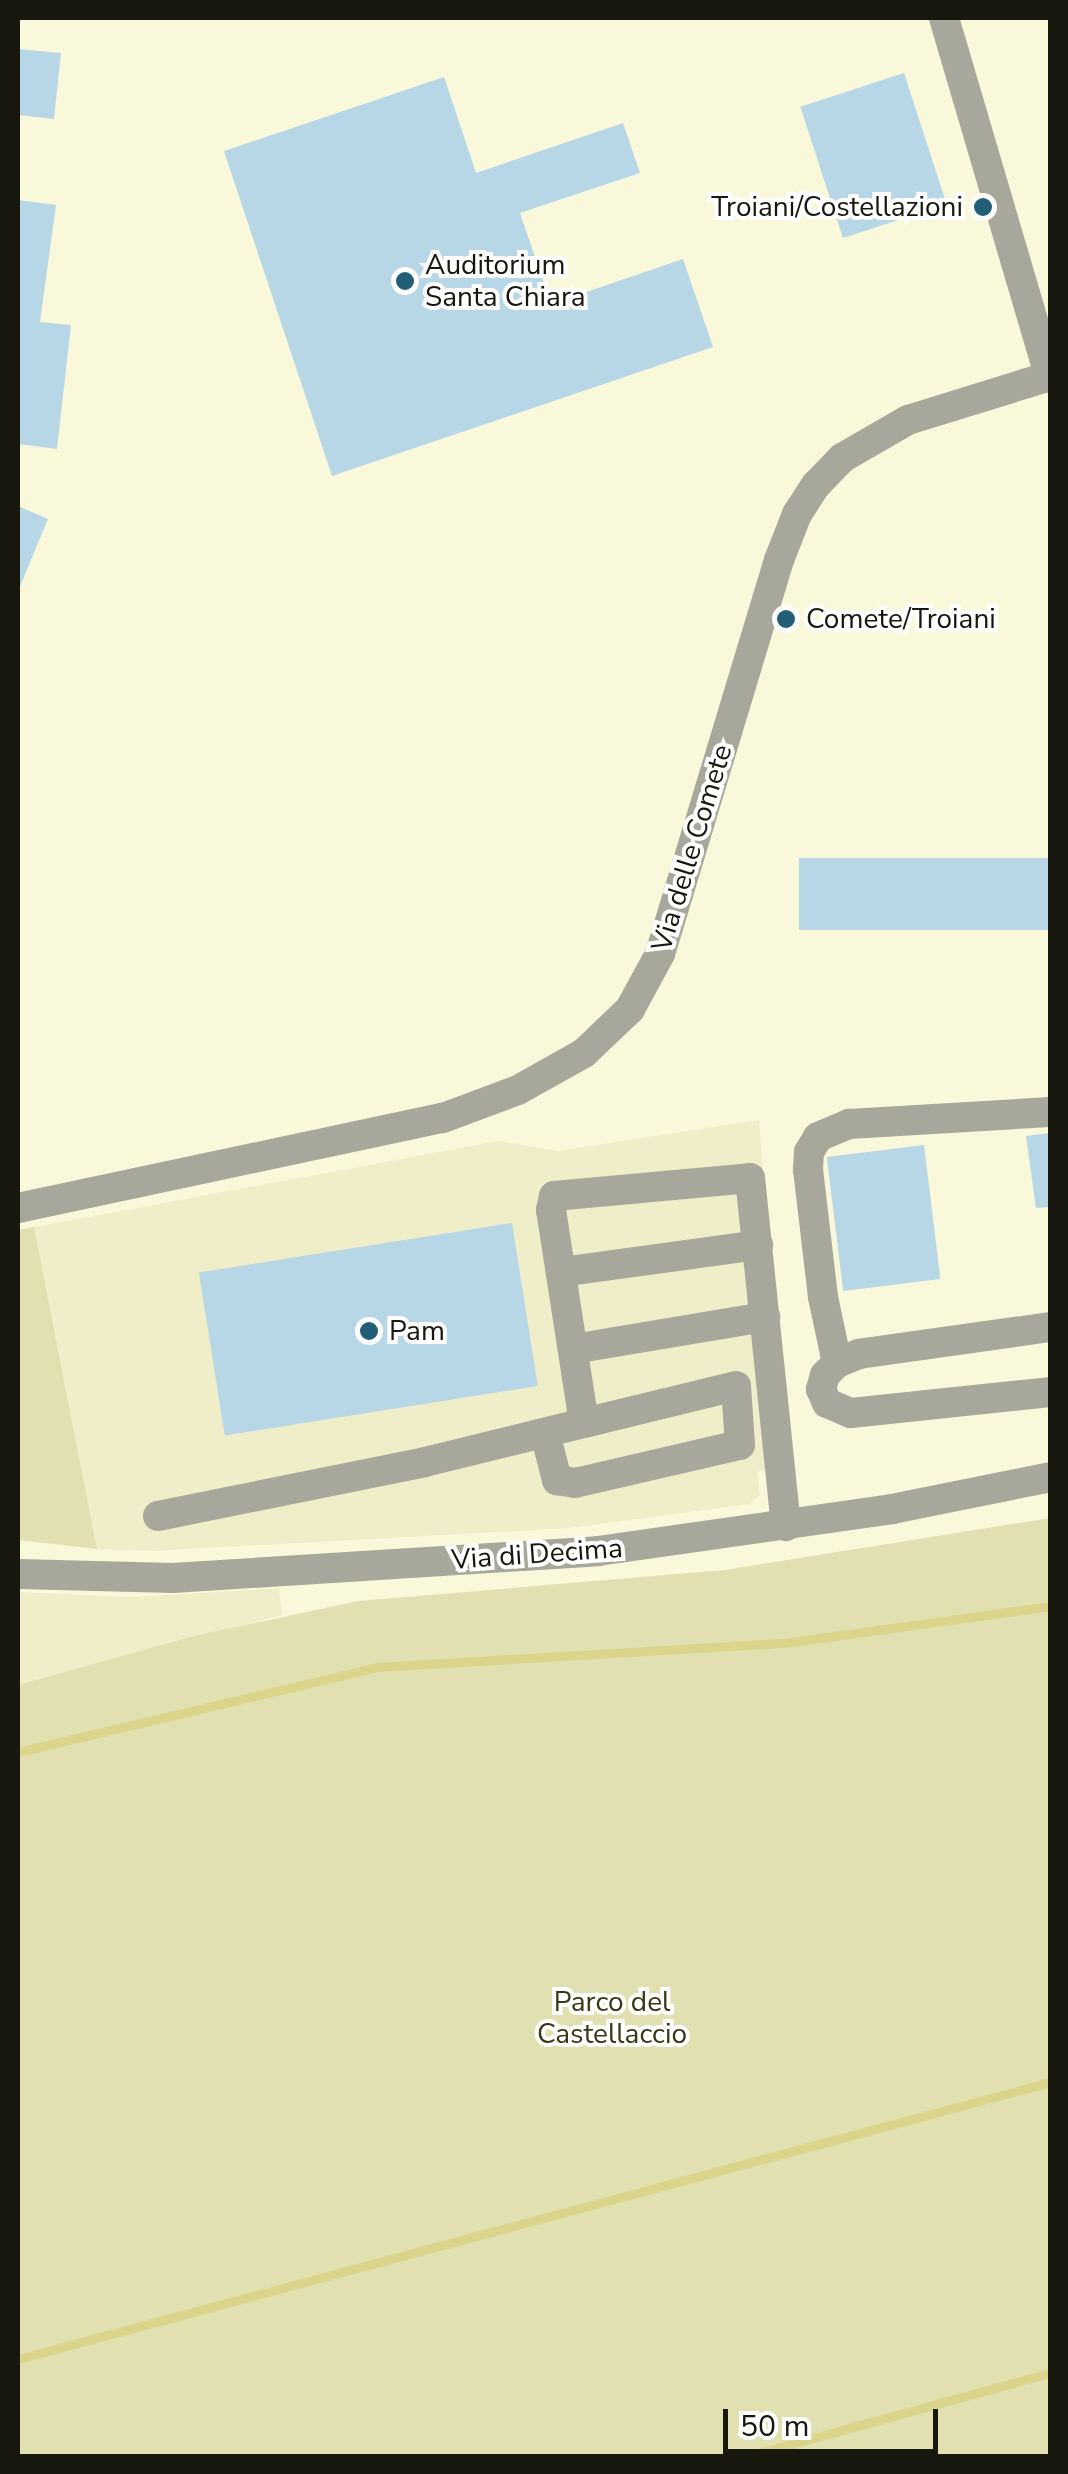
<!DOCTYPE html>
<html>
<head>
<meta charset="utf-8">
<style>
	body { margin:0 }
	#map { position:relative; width:1068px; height:2474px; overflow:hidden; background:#faf8da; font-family:"Nunito Sans",sans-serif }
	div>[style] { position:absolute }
	.built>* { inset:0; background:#f0eec8 }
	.green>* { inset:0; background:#e2dfb0 }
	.stream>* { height:9px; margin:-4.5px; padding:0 4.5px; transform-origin:4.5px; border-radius:4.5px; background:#dbd58b }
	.building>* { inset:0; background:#b7d7e6; transform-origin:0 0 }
	.minor>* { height:30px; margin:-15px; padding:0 15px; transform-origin:15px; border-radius:15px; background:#a8a79b }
	.dots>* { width:28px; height:28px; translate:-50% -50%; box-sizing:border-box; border:5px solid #fff; border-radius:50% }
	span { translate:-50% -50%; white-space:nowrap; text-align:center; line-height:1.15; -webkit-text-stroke:8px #fff; paint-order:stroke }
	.poi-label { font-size:28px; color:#18170d }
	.right { translate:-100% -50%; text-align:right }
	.left { translate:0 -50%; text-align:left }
	.street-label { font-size:28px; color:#18170d }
	.park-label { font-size:28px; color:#393716 }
	.frame { position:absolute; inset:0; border:20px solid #18170d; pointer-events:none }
	.scale { position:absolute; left:723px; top:2409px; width:215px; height:45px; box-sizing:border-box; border:5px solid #18170d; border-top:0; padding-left:12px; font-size:30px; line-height:35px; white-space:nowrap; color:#18170d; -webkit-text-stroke:8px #fff; paint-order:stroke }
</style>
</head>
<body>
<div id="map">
	<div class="built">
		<div style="clip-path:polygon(759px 1120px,787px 1462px,757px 1472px,760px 1495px,750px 1504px,570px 1528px,154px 1551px,97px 1549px,34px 1227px,499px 1141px,558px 1151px)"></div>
		<div style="clip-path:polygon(279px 1588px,282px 1615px,18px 1685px,18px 1592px,133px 1597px)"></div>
	</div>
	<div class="green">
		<div style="clip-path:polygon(34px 1227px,97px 1549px,18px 1540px,18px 1230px)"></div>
		<div style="clip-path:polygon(1050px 1518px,1050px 2456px,18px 2456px,18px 1685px,194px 1636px,358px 1601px,725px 1570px)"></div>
	</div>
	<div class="stream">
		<div style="left:18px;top:1752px;width:369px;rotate:-13.3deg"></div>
		<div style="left:377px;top:1667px;width:408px;rotate:-3.4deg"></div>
		<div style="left:784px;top:1643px;width:269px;rotate:-7.9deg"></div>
		<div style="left:18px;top:2359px;width:1069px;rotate:-15.02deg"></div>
		<div style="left:748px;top:2456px;width:313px;rotate:-15.4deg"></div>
	</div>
	<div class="building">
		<div style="clip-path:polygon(18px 49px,61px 53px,54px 119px,18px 115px)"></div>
		<div style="left:904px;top:73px;width:138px;height:109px;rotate:72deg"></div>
		<div style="clip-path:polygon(444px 77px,476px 173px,623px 123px,640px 173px,520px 213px,551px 304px,683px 259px,713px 347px,332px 476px,224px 151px)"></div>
		<div style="clip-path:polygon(18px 200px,56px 205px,40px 322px,71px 325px,57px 449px,18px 444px)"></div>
		<div style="clip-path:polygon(18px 506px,48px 519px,18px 591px)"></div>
		<div style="left:1050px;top:858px;width:72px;height:251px;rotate:90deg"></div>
		<div style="clip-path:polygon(1050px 1133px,1050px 1207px,1036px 1208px,1026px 1136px)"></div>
		<div style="left:924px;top:1145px;width:135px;height:98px;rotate:83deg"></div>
		<div style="left:512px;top:1223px;width:165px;height:317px;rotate:81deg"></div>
	</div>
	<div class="minor">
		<div style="left:944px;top:18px;width:375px;rotate:73.6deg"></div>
		<div style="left:18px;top:1208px;width:434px;rotate:-12deg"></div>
		<div style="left:443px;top:1118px;width:80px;rotate:-20.5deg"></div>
		<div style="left:518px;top:1090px;width:76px;rotate:-29.3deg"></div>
		<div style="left:584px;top:1053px;width:64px;rotate:-43.7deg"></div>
		<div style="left:630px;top:1009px;width:63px;rotate:-61.4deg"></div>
		<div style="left:660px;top:954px;width:412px;rotate:-73.2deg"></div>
		<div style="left:779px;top:560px;width:49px;rotate:-68.6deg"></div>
		<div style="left:797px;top:514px;width:35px;rotate:-57deg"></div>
		<div style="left:816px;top:485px;width:37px;rotate:-46deg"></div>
		<div style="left:842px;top:458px;width:76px;rotate:-29.9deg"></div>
		<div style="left:908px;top:420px;width:149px;rotate:-17.2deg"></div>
		<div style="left:561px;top:1272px;width:199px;rotate:-7.8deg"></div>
		<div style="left:1050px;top:1327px;width:193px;rotate:172deg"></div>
		<div style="left:859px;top:1354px;width:24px;rotate:158deg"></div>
		<div style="left:837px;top:1363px;width:17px;rotate:135deg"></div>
		<div style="left:825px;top:1375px;width:15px;rotate:106deg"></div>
		<div style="left:821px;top:1389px;width:15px;rotate:67deg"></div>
		<div style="left:827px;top:1403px;width:26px;rotate:23deg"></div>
		<div style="left:851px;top:1413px;width:200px;rotate:-6deg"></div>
		<div style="left:573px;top:1349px;width:195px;rotate:-9.5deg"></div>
		<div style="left:837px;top:1363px;width:67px;rotate:-102deg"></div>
		<div style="left:823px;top:1297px;width:128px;rotate:-96.7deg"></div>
		<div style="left:808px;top:1170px;width:18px;rotate:-87deg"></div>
		<div style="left:809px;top:1152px;width:17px;rotate:-59deg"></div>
		<div style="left:818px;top:1137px;width:34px;rotate:-23deg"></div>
		<div style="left:849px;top:1124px;width:201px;rotate:-3.4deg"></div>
		<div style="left:545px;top:1433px;width:49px;rotate:75.7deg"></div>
		<div style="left:557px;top:1480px;width:18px;rotate:9deg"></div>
		<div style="left:575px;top:1483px;width:169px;rotate:-13deg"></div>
		<div style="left:740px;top:1445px;width:59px;rotate:-93.9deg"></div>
		<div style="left:736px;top:1386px;width:156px;rotate:166.3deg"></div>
		<div style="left:158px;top:1516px;width:272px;rotate:-11.4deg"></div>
		<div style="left:425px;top:1462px;width:164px;rotate:-13.8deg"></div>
		<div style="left:584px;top:1423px;width:216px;rotate:-98.8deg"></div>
		<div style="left:551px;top:1210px;width:14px;rotate:-78deg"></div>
		<div style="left:554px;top:1196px;width:197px;rotate:-5.2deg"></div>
		<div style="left:750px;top:1178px;width:350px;rotate:84.1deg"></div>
		<div style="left:18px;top:1574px;width:155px;rotate:1.5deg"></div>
		<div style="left:173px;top:1578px;width:426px;rotate:-3.6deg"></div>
		<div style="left:598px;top:1551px;width:297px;rotate:-8.1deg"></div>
		<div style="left:892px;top:1509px;width:161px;rotate:-11.4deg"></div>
	</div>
	<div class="dots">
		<div style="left:983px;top:207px;background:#225f76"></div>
		<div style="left:405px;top:281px;background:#225f76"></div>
		<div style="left:786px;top:619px;background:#225f76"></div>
		<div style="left:369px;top:1331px;background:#225f76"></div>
	</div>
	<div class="poi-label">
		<span class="right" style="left:963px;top:207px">Troiani/Costellazioni</span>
		<span class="left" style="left:425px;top:281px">Auditorium<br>Santa Chiara</span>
		<span class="left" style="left:806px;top:619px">Comete/Troiani</span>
		<span class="left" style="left:389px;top:1331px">Pam</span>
	</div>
	<div class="street-label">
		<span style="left:692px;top:848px;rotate:-73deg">Via delle Comete</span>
		<span style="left:537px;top:1554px;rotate:-4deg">Via di Decima</span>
	</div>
	<div class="park-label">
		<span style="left:612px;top:2018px">Parco del<br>Castellaccio</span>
	</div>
	<div class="frame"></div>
	<div class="scale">50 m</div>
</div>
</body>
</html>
